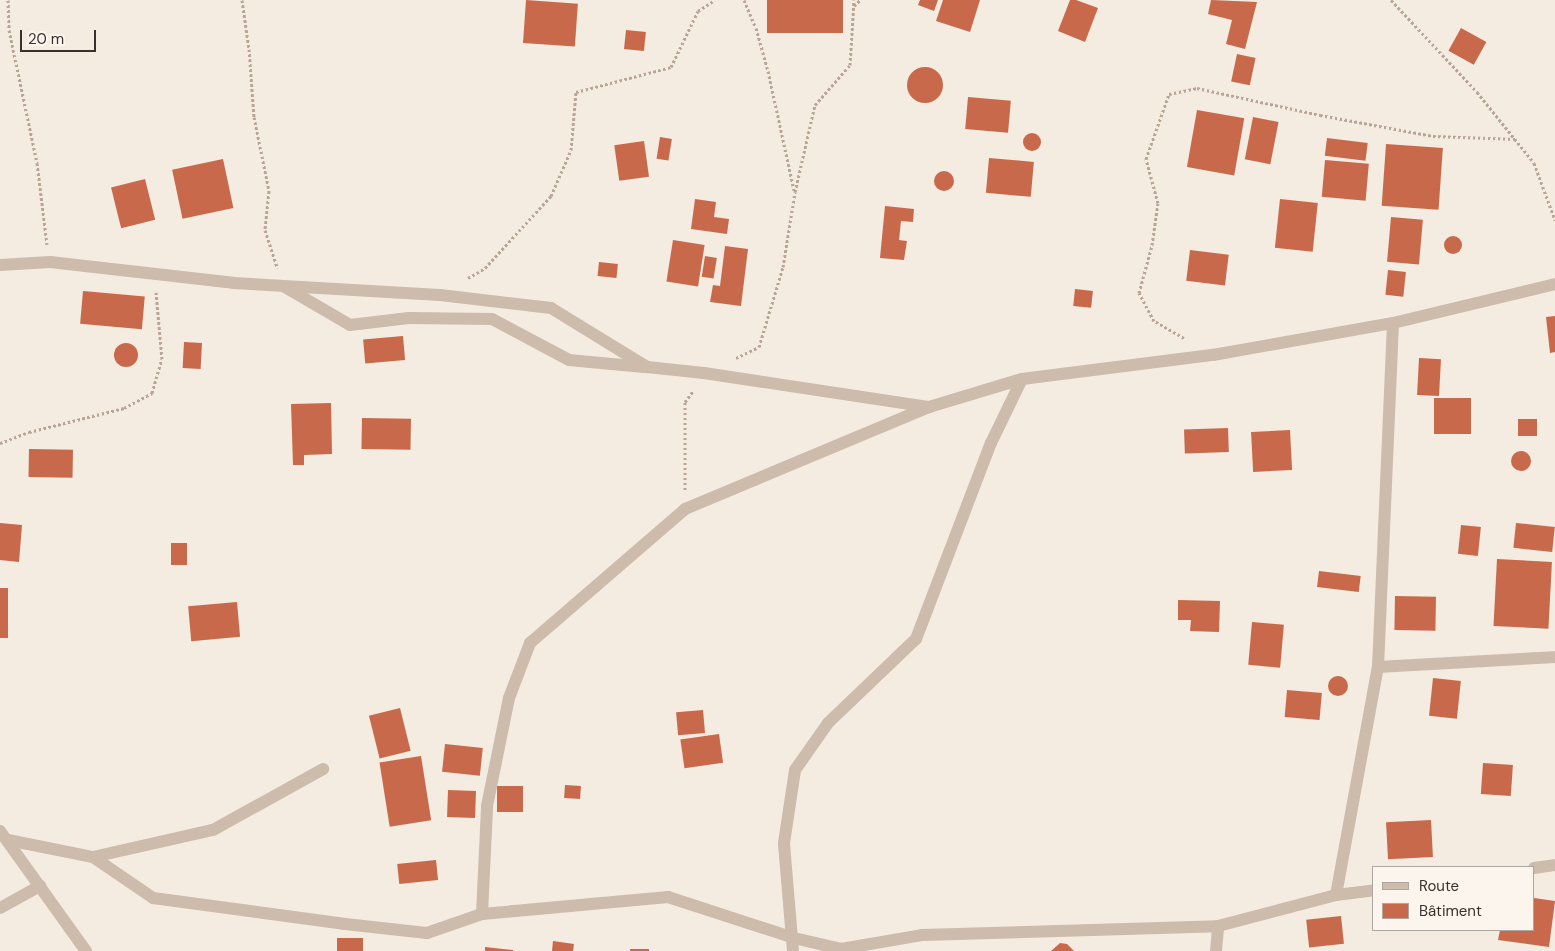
<!DOCTYPE html>
<html>
<head>
<meta charset="utf-8">
<style>
	body { margin:0 }
	#map { position:relative; width:1555px; height:951px; overflow:hidden; background:#f4ebe1; font-family:"DM Sans",sans-serif }
	div>[style] { position:absolute }
	.building>* { inset:0; background:#c8694b; transform-origin:0 0 }
	.round { border-radius:50% }
	.path>* { height:3px; margin-top:-1.5px; transform-origin:0; background:repeating-linear-gradient(90deg,#b9a596 0 2.5px,transparent 0 5px) }
	.street>* { height:12px; margin:-6px; padding:0 6px; transform-origin:6px; border-radius:6px; background:#cdbbac }
	span { translate:-50% -50%; white-space:nowrap; text-align:center; line-height:1.15; -webkit-text-stroke:4.5px #fbf5ee; paint-order:stroke }
	.legend { position:absolute; left:1372px; top:866px; width:162px; height:65px; box-sizing:border-box; background:#fbf5ee; border:1px solid #aea6a0; margin:0; padding:6px 9px; list-style:none; font-size:15px; color:#3b302b }
	.legend li { display:flex; align-items:center; gap:10px; height:25px }
	.legend b { width:25px; border:1px solid #aea6a0 }
	.scale { position:absolute; left:20px; top:30px; width:76px; height:22px; box-sizing:border-box; border:2px solid #3b302b; border-top:0; padding-left:6px; font-size:15px; line-height:18px; white-space:nowrap; color:#3b302b; -webkit-text-stroke:4px #fbf5ee; paint-order:stroke }
</style>
</head>
<body>
<div id="map">
	<div class="building">
		<div style="left:526px;top:0;width:52px;height:43px;rotate:4deg"></div>
		<div style="left:767px;top:0;width:76px;height:33px"></div>
		<div style="clip-path:polygon(920px 0,938px 0,934px 11px,918px 5px)"></div>
		<div style="clip-path:polygon(943px 0,980px 0,970px 32px,936px 21px)"></div>
		<div style="clip-path:polygon(1070px 0,1076px 0,1098px 8px,1085px 42px,1058px 31px)"></div>
		<div style="clip-path:polygon(1211px 0,1257px 2px,1245px 49px,1226px 44px,1232px 20px,1208px 14px)"></div>
		<div style="left:1461px;top:28px;width:29px;height:26px;rotate:29deg"></div>
		<div style="left:626px;top:30px;width:20px;height:19px;rotate:6deg"></div>
		<div style="left:1237px;top:54px;width:19px;height:28px;rotate:12deg"></div>
		<div class="round" style="left:907px;top:67px;width:36px;height:36px"></div>
		<div style="left:968px;top:97px;width:43px;height:32px;rotate:5deg"></div>
		<div style="left:1197px;top:110px;width:48px;height:58px;rotate:10deg"></div>
		<div style="left:1253px;top:117px;width:26px;height:43px;rotate:11deg"></div>
		<div class="round" style="left:1023px;top:133px;width:18px;height:18px"></div>
		<div style="left:660px;top:137px;width:12px;height:22px;rotate:9deg"></div>
		<div style="left:1327px;top:138px;width:41px;height:18px;rotate:7deg"></div>
		<div style="left:644px;top:141px;width:36px;height:30px;rotate:82deg"></div>
		<div style="left:1386px;top:144px;width:57px;height:62px;rotate:4deg"></div>
		<div style="left:989px;top:158px;width:45px;height:35px;rotate:5deg"></div>
		<div style="left:223px;top:159px;width:50px;height:52px;rotate:78deg"></div>
		<div style="left:1325px;top:160px;width:44px;height:37px;rotate:5deg"></div>
		<div class="round" style="left:934px;top:171px;width:20px;height:20px"></div>
		<div style="left:145px;top:179px;width:42px;height:35px;rotate:76deg"></div>
		<div style="clip-path:polygon(695px 199px,716px 202px,714px 217px,729px 219px,727px 234px,691px 229px)"></div>
		<div style="left:1280px;top:199px;width:38px;height:49px;rotate:6deg"></div>
		<div style="clip-path:polygon(885px 206px,914px 209px,913px 222px,901px 221px,899px 240px,907px 241px,904px 260px,880px 258px)"></div>
		<div style="left:1391px;top:217px;width:32px;height:45px;rotate:5deg"></div>
		<div class="round" style="left:1444px;top:236px;width:18px;height:18px"></div>
		<div style="left:673px;top:240px;width:32px;height:42px;rotate:9deg"></div>
		<div style="clip-path:polygon(725px 246px,748px 249px,741px 306px,710px 302px,713px 285px,720px 286px)"></div>
		<div style="left:1190px;top:250px;width:39px;height:31px;rotate:7deg"></div>
		<div style="left:705px;top:256px;width:12px;height:21px;rotate:9deg"></div>
		<div style="left:599px;top:262px;width:19px;height:14px;rotate:6deg"></div>
		<div style="left:1388px;top:270px;width:18px;height:25px;rotate:6deg"></div>
		<div style="left:1075px;top:289px;width:18px;height:17px;rotate:6deg"></div>
		<div style="left:83px;top:291px;width:62px;height:33px;rotate:5deg"></div>
		<div style="clip-path:polygon(1555px 316px,1555px 352px,1550px 353px,1546px 317px)"></div>
		<div style="left:403px;top:336px;width:24px;height:40px;rotate:85deg"></div>
		<div style="left:184px;top:342px;width:18px;height:26px;rotate:3deg"></div>
		<div class="round" style="left:114px;top:343px;width:24px;height:24px"></div>
		<div style="left:1419px;top:358px;width:22px;height:37px;rotate:3deg"></div>
		<div style="left:1434px;top:398px;width:37px;height:36px"></div>
		<div style="clip-path:polygon(331px 403px,332px 454px,304px 455px,304px 465px,293px 465px,291px 404px)"></div>
		<div style="left:362px;top:418px;width:49px;height:31px;rotate:1deg"></div>
		<div style="left:1518px;top:419px;width:19px;height:17px"></div>
		<div style="left:1228px;top:428px;width:24px;height:44px;rotate:88deg"></div>
		<div style="left:1290px;top:430px;width:40px;height:39px;rotate:87deg"></div>
		<div style="left:29px;top:449px;width:44px;height:28px;rotate:1deg"></div>
		<div class="round" style="left:1511px;top:451px;width:20px;height:20px"></div>
		<div style="clip-path:polygon(0 523px,22px 525px,19px 562px,0 560px)"></div>
		<div style="left:1516px;top:523px;width:39px;height:25px;rotate:6deg"></div>
		<div style="left:1461px;top:525px;width:20px;height:29px;rotate:6deg"></div>
		<div style="left:171px;top:543px;width:16px;height:22px"></div>
		<div style="left:1497px;top:559px;width:55px;height:67px;rotate:3deg"></div>
		<div style="left:1319px;top:571px;width:42px;height:16px;rotate:7deg"></div>
		<div style="left:0;top:588px;width:8px;height:50px"></div>
		<div style="left:1395px;top:596px;width:41px;height:34px;rotate:1deg"></div>
		<div style="clip-path:polygon(1178px 600px,1220px 601px,1219px 632px,1190px 631px,1191px 620px,1178px 620px)"></div>
		<div style="left:237px;top:602px;width:35px;height:49px;rotate:85deg"></div>
		<div style="left:1252px;top:622px;width:32px;height:43px;rotate:5deg"></div>
		<div class="round" style="left:1328px;top:676px;width:20px;height:20px"></div>
		<div style="left:1433px;top:678px;width:28px;height:38px;rotate:6deg"></div>
		<div style="left:1287px;top:690px;width:35px;height:27px;rotate:5deg"></div>
		<div style="left:400px;top:708px;width:44px;height:32px;rotate:76deg"></div>
		<div style="left:703px;top:710px;width:23px;height:27px;rotate:85deg"></div>
		<div style="left:719px;top:734px;width:29px;height:39px;rotate:82deg"></div>
		<div style="left:445px;top:744px;width:38px;height:28px;rotate:6deg"></div>
		<div style="left:421px;top:756px;width:65px;height:42px;rotate:81deg"></div>
		<div style="left:1483px;top:763px;width:30px;height:31px;rotate:4deg"></div>
		<div style="left:565px;top:785px;width:16px;height:13px;rotate:4deg"></div>
		<div style="left:497px;top:786px;width:26px;height:26px"></div>
		<div style="left:448px;top:790px;width:28px;height:27px;rotate:2deg"></div>
		<div style="left:1431px;top:820px;width:37px;height:45px;rotate:87deg"></div>
		<div style="left:436px;top:860px;width:20px;height:39px;rotate:84deg"></div>
		<div style="clip-path:polygon(1534px 898px,1555px 901px,1549px 947px,1498px 940px,1500px 930px,1534px 930px)"></div>
		<div style="left:1341px;top:916px;width:28px;height:35px;rotate:84deg"></div>
		<div style="left:337px;top:938px;width:26px;height:13px"></div>
		<div style="clip-path:polygon(553px 941px,574px 944px,573px 951px,552px 951px)"></div>
		<div style="clip-path:polygon(1060px 943px,1067px 944px,1074px 951px,1051px 951px)"></div>
		<div style="clip-path:polygon(485px 947px,513px 950px,513px 951px,485px 951px)"></div>
		<div style="left:630px;top:949px;width:19px;height:2px"></div>
	</div>
	<div class="path">
		<div style="left:8px;top:0;width:30px;rotate:88deg"></div>
		<div style="left:9px;top:30px;width:136px;rotate:78.1deg"></div>
		<div style="left:37px;top:163px;width:82px;rotate:83deg"></div>
		<div style="left:242px;top:0;width:49px;rotate:81.9deg"></div>
		<div style="left:249px;top:49px;width:68px;rotate:85.8deg"></div>
		<div style="left:254px;top:117px;width:76px;rotate:78.5deg"></div>
		<div style="left:269px;top:191px;width:39px;rotate:96deg"></div>
		<div style="left:265px;top:230px;width:40px;rotate:72deg"></div>
		<div style="left:744px;top:0;width:30px;rotate:67deg"></div>
		<div style="left:756px;top:28px;width:45px;rotate:74.4deg"></div>
		<div style="left:768px;top:71px;width:122px;rotate:77.7deg"></div>
		<div style="left:1391px;top:0;width:126px;rotate:46.9deg"></div>
		<div style="left:1477px;top:92px;width:91px;rotate:51.2deg"></div>
		<div style="left:1534px;top:163px;width:61px;rotate:69.8deg"></div>
		<div style="left:854px;top:6px;width:8px;rotate:-45deg"></div>
		<div style="left:468px;top:278px;width:20px;rotate:-30deg"></div>
		<div style="left:485px;top:268px;width:98px;rotate:-47.5deg"></div>
		<div style="left:551px;top:196px;width:50px;rotate:-66.5deg"></div>
		<div style="left:571px;top:150px;width:58px;rotate:-85.1deg"></div>
		<div style="left:576px;top:92px;width:98px;rotate:-14.7deg"></div>
		<div style="left:671px;top:67px;width:62px;rotate:-64.3deg"></div>
		<div style="left:698px;top:11px;width:20px;rotate:-33deg"></div>
		<div style="left:1184px;top:338px;width:34px;rotate:-150deg"></div>
		<div style="left:1154px;top:321px;width:32px;rotate:-118deg"></div>
		<div style="left:1139px;top:293px;width:50px;rotate:-74.8deg"></div>
		<div style="left:1152px;top:245px;width:42px;rotate:-81.9deg"></div>
		<div style="left:1158px;top:203px;width:46px;rotate:-105.3deg"></div>
		<div style="left:1146px;top:159px;width:69px;rotate:-70.5deg"></div>
		<div style="left:1169px;top:94px;width:29px;rotate:-12deg"></div>
		<div style="left:1197px;top:88px;width:126px;rotate:12.4deg"></div>
		<div style="left:1320px;top:115px;width:115px;rotate:10.5deg"></div>
		<div style="left:1433px;top:136px;width:82px;rotate:2.1deg"></div>
		<div style="left:736px;top:358px;width:25px;rotate:-26deg"></div>
		<div style="left:759px;top:347px;width:84px;rotate:-73.3deg"></div>
		<div style="left:783px;top:267px;width:76px;rotate:-80.9deg"></div>
		<div style="left:795px;top:192px;width:89px;rotate:-77.1deg"></div>
		<div style="left:815px;top:105px;width:53px;rotate:-48.8deg"></div>
		<div style="left:850px;top:65px;width:65px;rotate:-86.5deg"></div>
		<div style="left:0;top:443px;width:31px;rotate:-21deg"></div>
		<div style="left:29px;top:432px;width:98px;rotate:-14.2deg"></div>
		<div style="left:124px;top:408px;width:32px;rotate:-28deg"></div>
		<div style="left:152px;top:393px;width:35px;rotate:-74deg"></div>
		<div style="left:162px;top:359px;width:67px;rotate:-95.1deg"></div>
		<div style="left:685px;top:490px;width:88px;rotate:-90deg"></div>
		<div style="left:685px;top:402px;width:14px;rotate:-54deg"></div>
	</div>
	<div class="street">
		<div style="left:0;top:265px;width:50px;rotate:-3.4deg"></div>
		<div style="left:50px;top:262px;width:184px;rotate:6.5deg"></div>
		<div style="left:233px;top:283px;width:207px;rotate:3.3deg"></div>
		<div style="left:440px;top:295px;width:112px;rotate:6.7deg"></div>
		<div style="left:551px;top:308px;width:113px;rotate:31.6deg"></div>
		<div style="left:647px;top:367px;width:57px;rotate:6deg"></div>
		<div style="left:704px;top:373px;width:228px;rotate:8.6deg"></div>
		<div style="left:285px;top:287px;width:75px;rotate:30.3deg"></div>
		<div style="left:350px;top:325px;width:59px;rotate:-6.8deg"></div>
		<div style="left:409px;top:318px;width:83px;rotate:0.7deg"></div>
		<div style="left:492px;top:319px;width:87px;rotate:28deg"></div>
		<div style="left:569px;top:360px;width:75px;rotate:5.3deg"></div>
		<div style="left:1378px;top:667px;width:177px;rotate:-3.2deg"></div>
		<div style="left:0;top:831px;width:148px;rotate:54.4deg"></div>
		<div style="left:8px;top:840px;width:87px;rotate:11.3deg"></div>
		<div style="left:93px;top:857px;width:123px;rotate:-12.7deg"></div>
		<div style="left:213px;top:830px;width:126px;rotate:-29deg"></div>
		<div style="left:93px;top:857px;width:73px;rotate:34.3deg"></div>
		<div style="left:153px;top:898px;width:194px;rotate:7.7deg"></div>
		<div style="left:345px;top:924px;width:82px;rotate:6.3deg"></div>
		<div style="left:427px;top:933px;width:58px;rotate:-19.1deg"></div>
		<div style="left:482px;top:914px;width:187px;rotate:-5.2deg"></div>
		<div style="left:668px;top:897px;width:133px;rotate:18deg"></div>
		<div style="left:794px;top:938px;width:48px;rotate:13.2deg"></div>
		<div style="left:841px;top:949px;width:82px;rotate:-9.8deg"></div>
		<div style="left:922px;top:935px;width:296px;rotate:-1.7deg"></div>
		<div style="left:1218px;top:926px;width:122px;rotate:-14.7deg"></div>
		<div style="left:1336px;top:895px;width:38px;rotate:-7deg"></div>
		<div style="left:1534px;top:868px;width:21px;rotate:-8deg"></div>
		<div style="left:1336px;top:895px;width:232px;rotate:-79.6deg"></div>
		<div style="left:1378px;top:667px;width:344px;rotate:-87.5deg"></div>
		<div style="left:0;top:908px;width:46px;rotate:-28.8deg"></div>
		<div style="left:482px;top:914px;width:108px;rotate:-87.3deg"></div>
		<div style="left:487px;top:806px;width:110px;rotate:-78.5deg"></div>
		<div style="left:509px;top:698px;width:59px;rotate:-69.1deg"></div>
		<div style="left:530px;top:643px;width:205px;rotate:-40.8deg"></div>
		<div style="left:685px;top:509px;width:264px;rotate:-22.7deg"></div>
		<div style="left:929px;top:407px;width:97px;rotate:-16.8deg"></div>
		<div style="left:1022px;top:379px;width:193px;rotate:-7.2deg"></div>
		<div style="left:1213px;top:355px;width:183px;rotate:-10.1deg"></div>
		<div style="left:1393px;top:323px;width:167px;rotate:-13.5deg"></div>
		<div style="left:793px;top:951px;width:108px;rotate:-94.8deg"></div>
		<div style="left:784px;top:843px;width:74px;rotate:-81.4deg"></div>
		<div style="left:795px;top:770px;width:57px;rotate:-54.9deg"></div>
		<div style="left:828px;top:723px;width:122px;rotate:-43.7deg"></div>
		<div style="left:916px;top:639px;width:210px;rotate:-69.1deg"></div>
		<div style="left:991px;top:443px;width:71px;rotate:-64.2deg"></div>
		<div style="left:1216px;top:951px;width:25px;rotate:-85deg"></div>
	</div>
	<ul class="legend">
	<li><b style="height:6px;background:#cdbbac"></b>Route</li>
	<li><b style="height:14px;background:#c8694b"></b>Bâtiment</li>
	</ul>
	<div class="scale">20 m</div>
</div>
</body>
</html>
